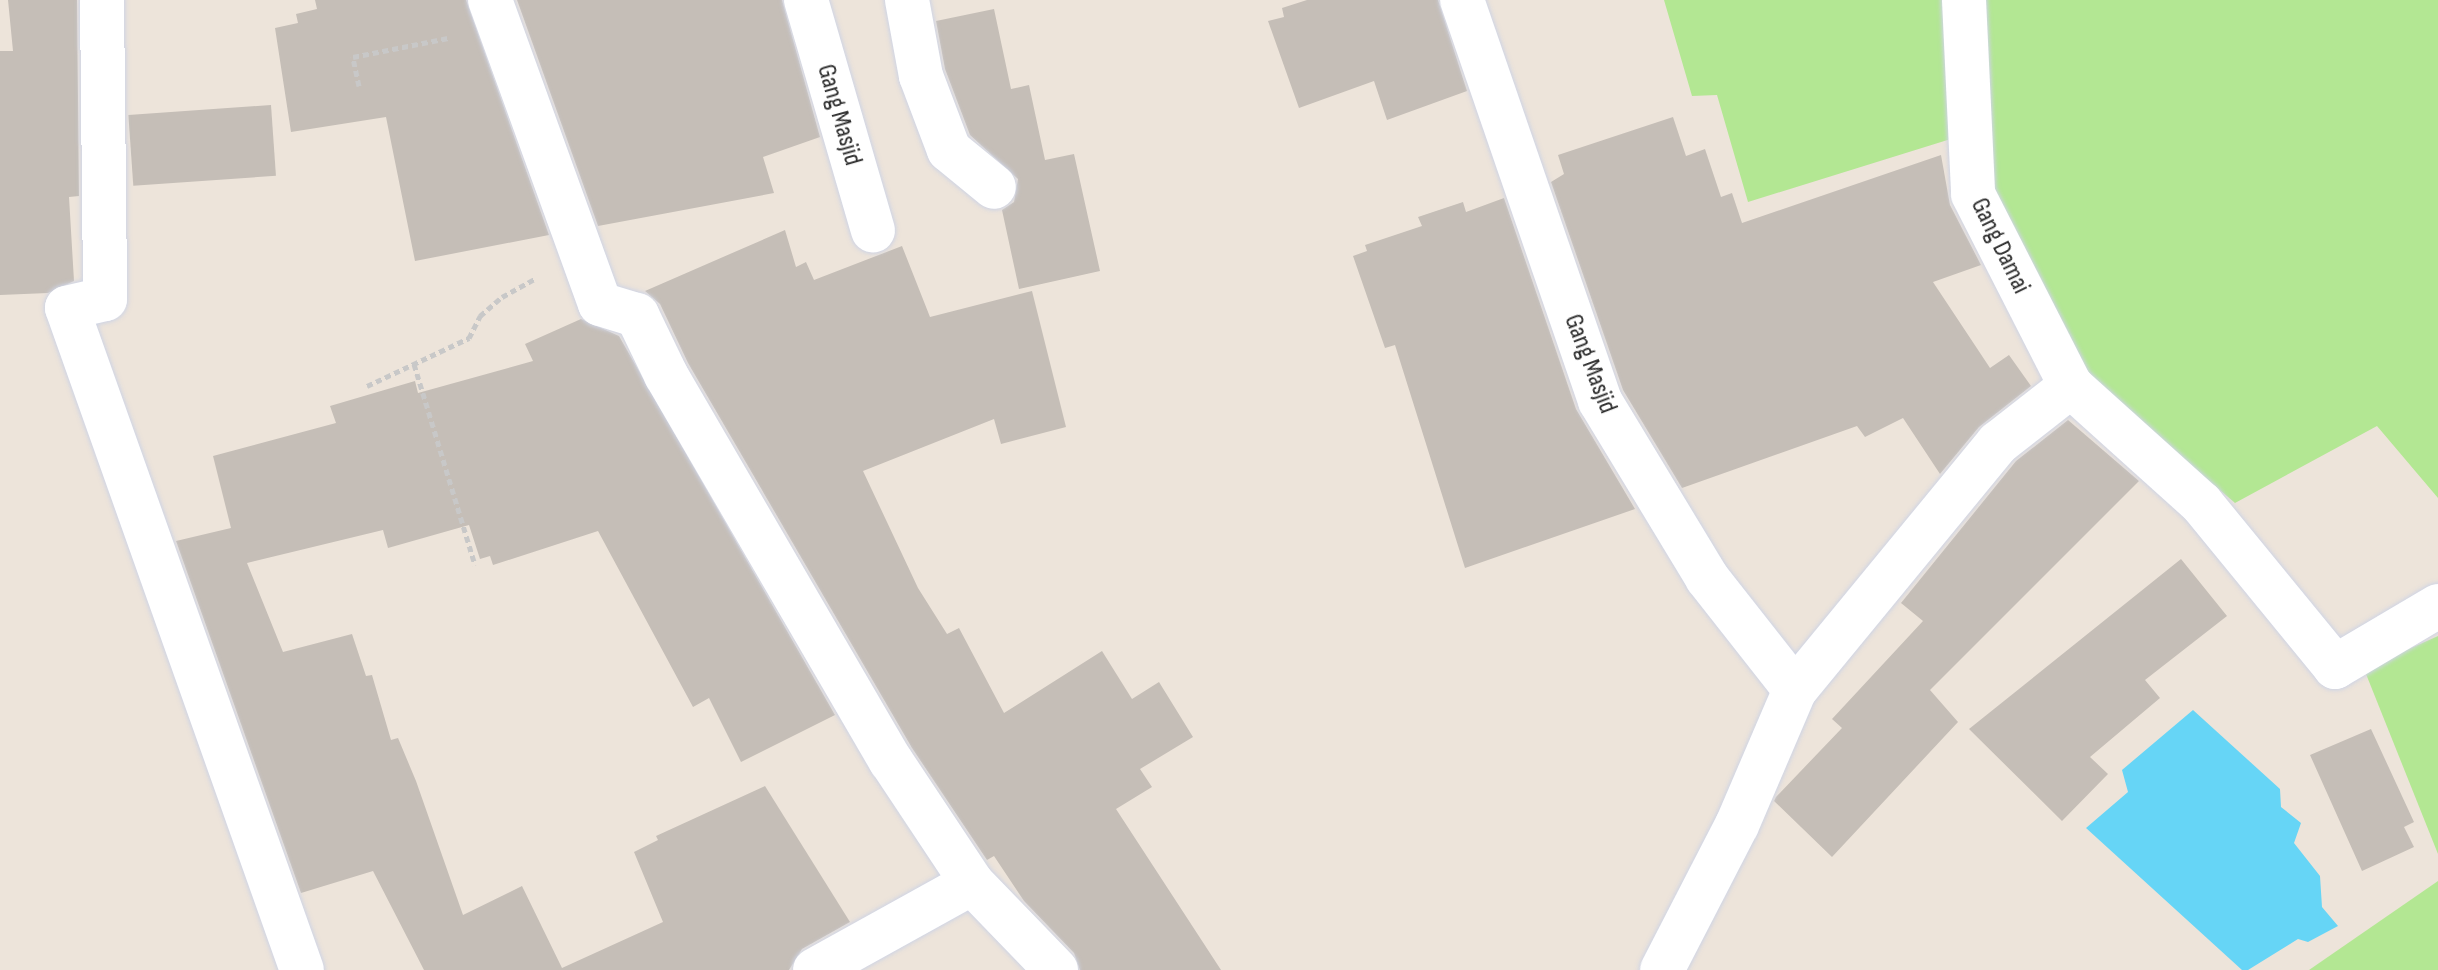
<!DOCTYPE html>
<html>
<head>
<meta charset="utf-8">
<style>
	body { margin:0 }
	#map { position:relative; width:2438px; height:970px; overflow:hidden; background:#ede4da; font-family:"Sofia Sans Condensed",sans-serif }
	div>[style] { position:absolute }
	.green>* { inset:0; background:#b3e793 }
	.water>* { inset:0; background:#66d5f6 }
	.building>* { inset:0; background:#c5beb7; transform-origin:0 0 }
	.path>* { height:5px; margin-top:-2.5px; transform-origin:0; background:repeating-linear-gradient(90deg,#c8c8c8 0 6px,transparent 0 10px) }
	.roads { filter:drop-shadow(0 0 2px #cfd4e4) drop-shadow(0 0 2px #cfd4e4) }
	.minor>* { height:44px; margin:-22px; padding:0 22px; transform-origin:22px; border-radius:22px; background:#fff }
	span { translate:-50% -50%; white-space:nowrap; text-align:center; line-height:1.15; -webkit-text-stroke:6px #fff; paint-order:stroke }
	.street-label { font-size:26px; color:#2a2a2a }
</style>
</head>
<body>
<div id="map">
	<div class="green">
		<div style="clip-path:polygon(1664px 0,1949px 0,1954px 138px,1748px 202px,1717px 95px,1692px 96px)"></div>
		<div style="clip-path:polygon(1981px 0,2438px 0,2438px 498px,2377px 426px,2235px 503px,2081px 371px,1986px 185px)"></div>
		<div style="clip-path:polygon(2438px 636px,2438px 854px,2364px 669px)"></div>
		<div style="clip-path:polygon(2438px 881px,2438px 970px,2309px 970px)"></div>
	</div>
	<div class="water">
		<div style="clip-path:polygon(2193px 710px,2280px 789px,2281px 807px,2301px 823px,2294px 843px,2320px 876px,2322px 907px,2338px 926px,2308px 942px,2298px 939px,2248px 970px,2242px 970px,2086px 828px,2128px 792px,2122px 770px)"></div>
	</div>
	<div class="building">
		<div style="clip-path:polygon(8px 0,77px 0,79px 196px,69px 197px,74px 281px,48px 293px,0 295px,0 51px,13px 51px)"></div>
		<div style="clip-path:polygon(315px 0,466px 0,549px 235px,415px 261px,386px 117px,291px 132px,275px 28px,298px 23px,296px 14px,317px 9px)"></div>
		<div style="clip-path:polygon(517px 0,782px 0,820px 137px,763px 157px,774px 193px,598px 226px)"></div>
		<div style="clip-path:polygon(1307px 0,1438px 0,1467px 91px,1387px 120px,1374px 81px,1299px 108px,1268px 21px,1284px 17px,1282px 8px)"></div>
		<div style="clip-path:polygon(994px 9px,1011px 89px,1029px 85px,1045px 160px,1074px 154px,1100px 271px,1019px 289px,1002px 210px,1014px 202px,1018px 179px,970px 135px,945px 69px,936px 21px)"></div>
		<div style="left:271px;top:105px;width:71px;height:143px;rotate:86deg"></div>
		<div style="clip-path:polygon(1673px 117px,1686px 156px,1705px 149px,1721px 197px,1732px 193px,1742px 223px,1941px 155px,1950px 205px,1981px 265px,1933px 282px,1990px 368px,2009px 355px,2031px 386px,1979px 427px,1940px 474px,1903px 418px,1865px 437px,1857px 426px,1682px 488px,1623px 390px,1551px 182px,1564px 174px,1558px 155px)"></div>
		<div style="clip-path:polygon(1504px 198px,1576px 409px,1635px 509px,1465px 568px,1395px 345px,1385px 348px,1353px 256px,1367px 251px,1365px 245px,1422px 226px,1418px 217px,1463px 202px,1466px 212px)"></div>
		<div style="clip-path:polygon(785px 230px,796px 267px,806px 262px,814px 280px,902px 246px,930px 317px,1032px 291px,1066px 427px,1001px 444px,994px 419px,863px 471px,918px 588px,947px 634px,959px 628px,1004px 713px,1102px 651px,1132px 699px,1159px 682px,1193px 737px,1140px 769px,1152px 787px,1116px 809px,1221px 970px,1080px 970px,1074px 953px,1024px 901px,994px 856px,987px 860px,912px 748px,688px 363px,660px 304px,645px 291px)"></div>
		<div style="clip-path:polygon(581px 319px,619px 336px,835px 715px,741px 762px,709px 698px,693px 707px,598px 531px,493px 565px,490px 556px,480px 559px,469px 525px,388px 548px,383px 530px,247px 563px,283px 652px,352px 634px,366px 676px,372px 675px,391px 740px,398px 738px,416px 781px,463px 915px,522px 886px,562px 968px,663px 922px,634px 852px,658px 840px,656px 836px,765px 786px,850px 922px,802px 949px,789px 970px,424px 970px,373px 871px,301px 893px,176px 541px,231px 528px,213px 456px,336px 423px,330px 406px,415px 381px,418px 393px,533px 361px,525px 344px)"></div>
		<div style="clip-path:polygon(2068px 420px,2139px 481px,1930px 690px,1958px 722px,1832px 857px,1774px 801px,1776px 797px,1842px 728px,1832px 719px,1923px 621px,1901px 603px,2016px 461px)"></div>
		<div style="clip-path:polygon(2181px 559px,2227px 616px,2145px 680px,2160px 698px,2090px 757px,2108px 774px,2062px 821px,1969px 729px)"></div>
		<div style="clip-path:polygon(2371px 729px,2414px 822px,2404px 827px,2414px 847px,2362px 871px,2310px 755px)"></div>
	</div>
	<div class="path">
		<div style="left:359px;top:86px;width:30px;rotate:-102deg"></div>
		<div style="left:353px;top:57px;width:97px;rotate:-11.3deg"></div>
		<div style="left:414px;top:364px;width:210px;rotate:73.1deg"></div>
		<div style="left:367px;top:386px;width:113px;rotate:-25.2deg"></div>
		<div style="left:469px;top:338px;width:25px;rotate:-63deg"></div>
		<div style="left:480px;top:316px;width:29px;rotate:-41deg"></div>
		<div style="left:502px;top:297px;width:39px;rotate:-29deg"></div>
	</div>
	<div class="roads">
		<div class="minor">
			<div style="left:102px;top:0;width:299px;rotate:89.4deg"></div>
			<div style="left:105px;top:299px;width:39px;rotate:167deg"></div>
			<div style="left:67px;top:308px;width:702px;rotate:70.46deg"></div>
			<div style="left:490px;top:0;width:323px;rotate:70.1deg"></div>
			<div style="left:600px;top:304px;width:39px;rotate:17deg"></div>
			<div style="left:637px;top:315px;width:67px;rotate:64.2deg"></div>
			<div style="left:666px;top:375px;width:447px;rotate:59.8deg"></div>
			<div style="left:891px;top:761px;width:146px;rotate:56.4deg"></div>
			<div style="left:972px;top:883px;width:121px;rotate:46deg"></div>
			<div style="left:806px;top:0;width:240px;rotate:73.8deg"></div>
			<div style="left:907px;top:0;width:77px;rotate:79.6deg"></div>
			<div style="left:921px;top:76px;width:79px;rotate:69.3deg"></div>
			<div style="left:949px;top:150px;width:58px;rotate:39.4deg"></div>
			<div style="left:1462px;top:0;width:424px;rotate:71deg"></div>
			<div style="left:1600px;top:401px;width:207px;rotate:58.8deg"></div>
			<div style="left:1707px;top:578px;width:142px;rotate:51.8deg"></div>
			<div style="left:1964px;top:0;width:194px;rotate:87.3deg"></div>
			<div style="left:1973px;top:194px;width:216px;rotate:63deg"></div>
			<div style="left:2071px;top:386px;width:175px;rotate:42deg"></div>
			<div style="left:2201px;top:503px;width:212px;rotate:50.7deg"></div>
			<div style="left:2335px;top:667px;width:120px;rotate:-30.6deg"></div>
			<div style="left:815px;top:970px;width:179px;rotate:-29deg"></div>
			<div style="left:1662px;top:970px;width:163px;rotate:-62.7deg"></div>
			<div style="left:1737px;top:825px;width:147px;rotate:-66.8deg"></div>
			<div style="left:1795px;top:690px;width:320px;rotate:-50.6deg"></div>
			<div style="left:1998px;top:443px;width:93px;rotate:-38deg"></div>
		</div>
	</div>
	<div class="street-label">
		<span style="left:839px;top:115px;rotate:74deg">Gang Masjid</span>
		<span style="left:2000px;top:246px;rotate:64deg">Gang Damai</span>
		<span style="left:1590px;top:364px;rotate:69deg">Gang Masjid</span>
	</div>
</div>
</body>
</html>
